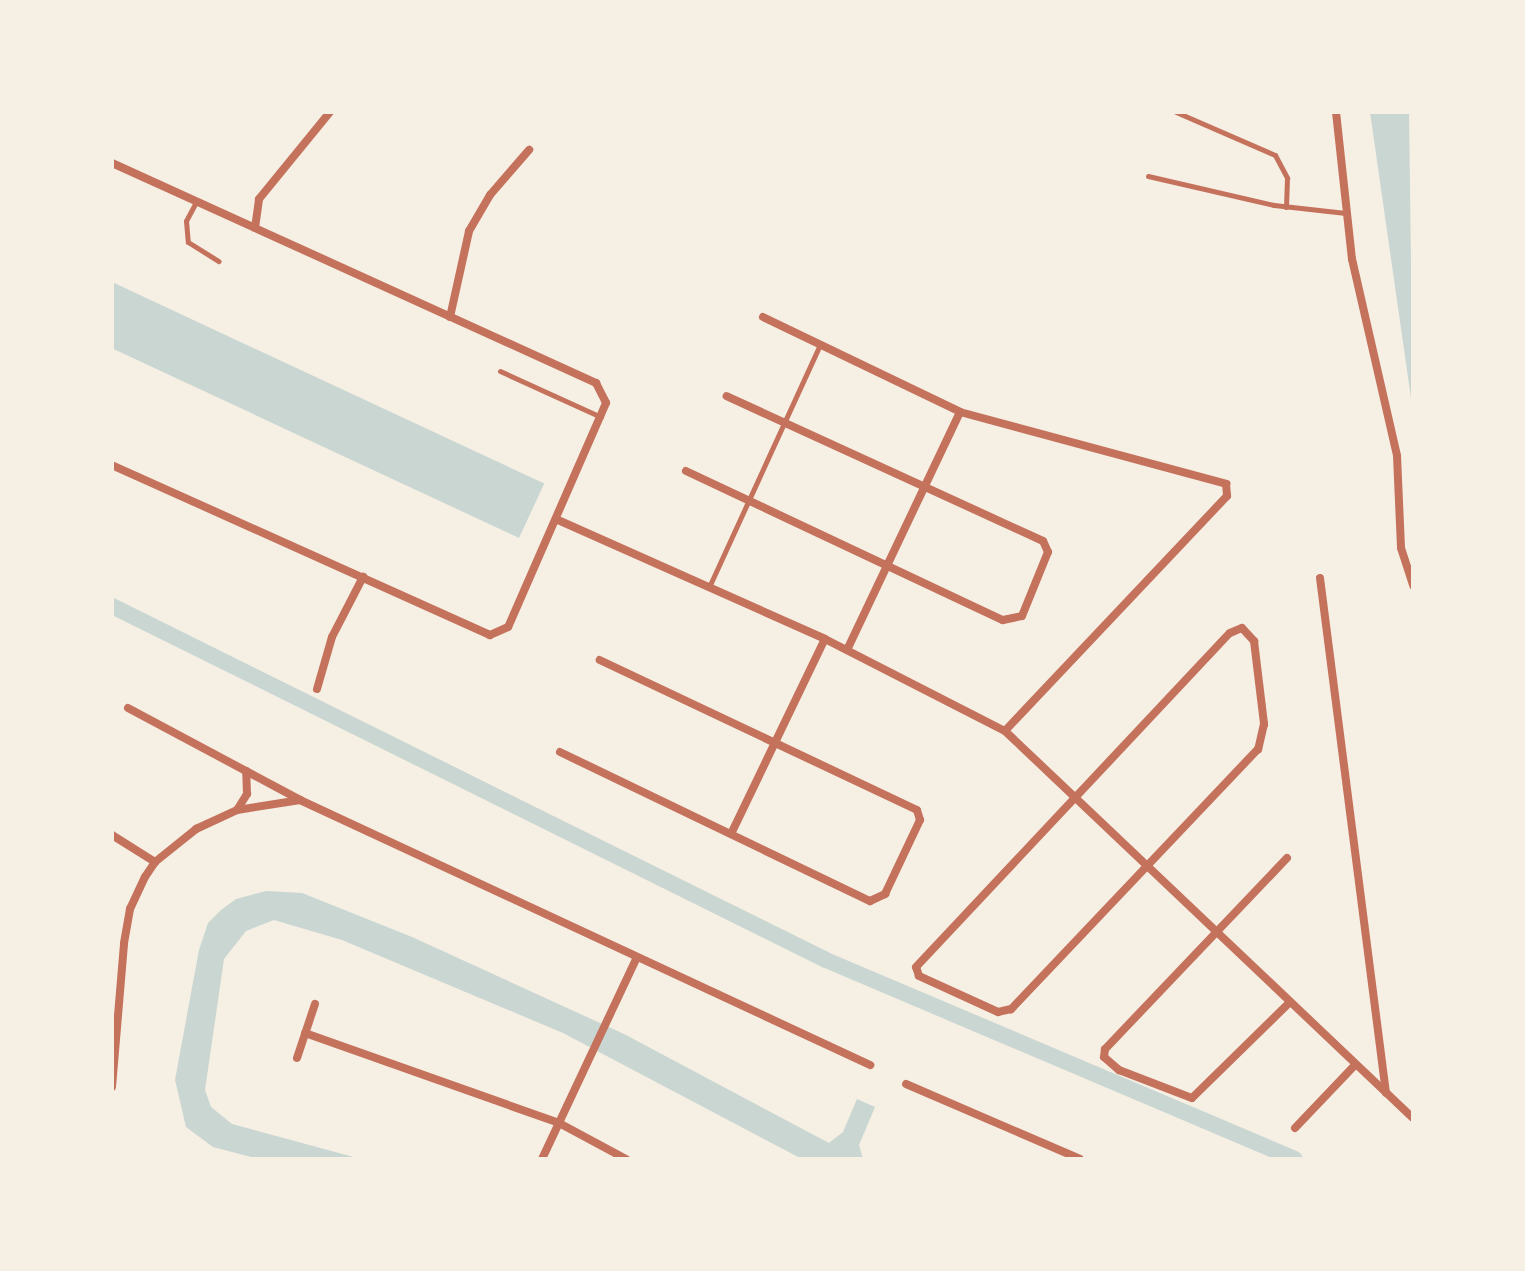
<!DOCTYPE html>
<html>
<head>
<meta charset="utf-8">
<style>
	body { margin:0 }
	#map { position:relative; width:1525px; height:1271px; overflow:hidden; background:#f6efe4; font-family:Quicksand,sans-serif }
	div>[style] { position:absolute }
	.water>* { inset:0; background:#c9d6d2; transform-origin:0 0 }
	.canal>* { height:16px; margin:-8px; padding:0 8px; transform-origin:8px; border-radius:8px; background:#c9d6d2 }
	.service>* { height:5px; margin:-2.5px; padding:0 2.5px; transform-origin:2.5px; border-radius:2.5px; background:#c5725c }
	.minor>* { height:8px; margin:-4px; padding:0 4px; transform-origin:4px; border-radius:4px; background:#c5725c }
	span { translate:-50% -50%; white-space:nowrap; text-align:center; line-height:1.15; -webkit-text-stroke:6px #f6efe4; paint-order:stroke }
	.frame { position:absolute; inset:0; border:114px solid #f6efe4; pointer-events:none }
</style>
</head>
<body>
<div id="map">
	<div class="water">
		<div style="clip-path:polygon(1370px 112px,1409px 112px,1413px 412px)"></div>
		<div style="left:112px;top:282px;width:477px;height:60px;rotate:25deg"></div>
		<div style="clip-path:polygon(266px 891px,302px 893px,412px 937px,624px 1034px,829px 1143px,843px 1132px,857px 1099px,875px 1107px,859px 1145px,863px 1159px,802px 1159px,563px 1033px,342px 940px,274px 920px,246px 931px,224px 959px,205px 1090px,211px 1107px,232px 1124px,361px 1159px,259px 1159px,213px 1147px,186px 1127px,175px 1080px,199px 950px,208px 923px,221px 910px,236px 899px)"></div>
	</div>
	<div class="canal">
		<div style="left:112px;top:606px;width:797px;rotate:26.37deg"></div>
		<div style="left:826px;top:960px;width:509px;rotate:22.99deg"></div>
	</div>
	<div class="service">
		<div style="left:1176px;top:112px;width:108px;rotate:23.5deg"></div>
		<div style="left:1275px;top:155px;width:26px;rotate:62deg"></div>
		<div style="left:1287px;top:178px;width:29px;rotate:92deg"></div>
		<div style="left:1148px;top:176px;width:129px;rotate:13deg"></div>
		<div style="left:1274px;top:205px;width:72px;rotate:6.3deg"></div>
		<div style="left:196px;top:202px;width:21px;rotate:118deg"></div>
		<div style="left:186px;top:221px;width:21px;rotate:85deg"></div>
		<div style="left:188px;top:242px;width:36px;rotate:32deg"></div>
		<div style="left:500px;top:371px;width:111px;rotate:24.5deg"></div>
		<div style="left:709px;top:587px;width:266px;rotate:-65.4deg"></div>
	</div>
	<div class="minor">
		<div style="left:1336px;top:112px;width:148px;rotate:83.8deg"></div>
		<div style="left:1352px;top:259px;width:202px;rotate:77.1deg"></div>
		<div style="left:1397px;top:456px;width:92px;rotate:87.5deg"></div>
		<div style="left:1401px;top:548px;width:40px;rotate:72deg"></div>
		<div style="left:112px;top:163px;width:532px;rotate:24.44deg"></div>
		<div style="left:596px;top:383px;width:22px;rotate:63deg"></div>
		<div style="left:606px;top:403px;width:244px;rotate:113.6deg"></div>
		<div style="left:508px;top:627px;width:20px;rotate:156deg"></div>
		<div style="left:490px;top:635px;width:414px;rotate:-155.8deg"></div>
		<div style="left:255px;top:228px;width:29px;rotate:-82deg"></div>
		<div style="left:259px;top:199px;width:112px;rotate:-50.8deg"></div>
		<div style="left:450px;top:317px;width:88px;rotate:-77.5deg"></div>
		<div style="left:469px;top:231px;width:42px;rotate:-59.7deg"></div>
		<div style="left:490px;top:195px;width:60px;rotate:-49.1deg"></div>
		<div style="left:763px;top:317px;width:219px;rotate:25.7deg"></div>
		<div style="left:960px;top:412px;width:276px;rotate:15.1deg"></div>
		<div style="left:1226px;top:484px;width:12px;rotate:85deg"></div>
		<div style="left:1227px;top:496px;width:323px;rotate:133.4deg"></div>
		<div style="left:686px;top:471px;width:350px;rotate:25.2deg"></div>
		<div style="left:1003px;top:620px;width:19px;rotate:-12deg"></div>
		<div style="left:1022px;top:616px;width:69px;rotate:-67.9deg"></div>
		<div style="left:1048px;top:552px;width:12px;rotate:-114deg"></div>
		<div style="left:1043px;top:541px;width:348px;rotate:-155.4deg"></div>
		<div style="left:558px;top:520px;width:292px;rotate:24deg"></div>
		<div style="left:825px;top:639px;width:202px;rotate:27.1deg"></div>
		<div style="left:1005px;top:731px;width:562px;rotate:43.49deg"></div>
		<div style="left:1320px;top:578px;width:519px;rotate:82.7deg"></div>
		<div style="left:1242px;top:628px;width:18px;rotate:47deg"></div>
		<div style="left:1254px;top:641px;width:84px;rotate:83.1deg"></div>
		<div style="left:1264px;top:724px;width:26px;rotate:103deg"></div>
		<div style="left:1258px;top:749px;width:359px;rotate:133.5deg"></div>
		<div style="left:1011px;top:1009px;width:13px;rotate:167deg"></div>
		<div style="left:998px;top:1012px;width:87px;rotate:-155.5deg"></div>
		<div style="left:919px;top:976px;width:9px;rotate:-108deg"></div>
		<div style="left:916px;top:967px;width:458px;rotate:-46.8deg"></div>
		<div style="left:1230px;top:633px;width:13px;rotate:-23deg"></div>
		<div style="left:847px;top:650px;width:263px;rotate:-64.6deg"></div>
		<div style="left:317px;top:689px;width:54px;rotate:-73.9deg"></div>
		<div style="left:332px;top:637px;width:68px;rotate:-62.7deg"></div>
		<div style="left:128px;top:708px;width:195px;rotate:28.1deg"></div>
		<div style="left:300px;top:800px;width:629px;rotate:24.93deg"></div>
		<div style="left:560px;top:752px;width:344px;rotate:25.7deg"></div>
		<div style="left:870px;top:901px;width:17px;rotate:-25deg"></div>
		<div style="left:885px;top:894px;width:82px;rotate:-64.7deg"></div>
		<div style="left:920px;top:820px;width:10px;rotate:-107deg"></div>
		<div style="left:917px;top:810px;width:351px;rotate:-154.7deg"></div>
		<div style="left:237px;top:810px;width:19px;rotate:-58deg"></div>
		<div style="left:247px;top:794px;width:23px;rotate:-92deg"></div>
		<div style="left:731px;top:834px;width:216px;rotate:-64.3deg"></div>
		<div style="left:112px;top:835px;width:51px;rotate:32.1deg"></div>
		<div style="left:1287px;top:858px;width:264px;rotate:133.6deg"></div>
		<div style="left:1105px;top:1049px;width:8px;rotate:97deg"></div>
		<div style="left:1104px;top:1057px;width:20px;rotate:41deg"></div>
		<div style="left:1119px;top:1070px;width:78px;rotate:21deg"></div>
		<div style="left:1192px;top:1098px;width:137px;rotate:-44.4deg"></div>
		<div style="left:305px;top:1033px;width:269px;rotate:19.5deg"></div>
		<div style="left:559px;top:1123px;width:76px;rotate:28.2deg"></div>
		<div style="left:297px;top:1058px;width:57px;rotate:-71.6deg"></div>
		<div style="left:906px;top:1084px;width:189px;rotate:23.3deg"></div>
		<div style="left:112px;top:1087px;width:144px;rotate:-85.2deg"></div>
		<div style="left:124px;top:943px;width:35px;rotate:-80deg"></div>
		<div style="left:130px;top:909px;width:35px;rotate:-65deg"></div>
		<div style="left:145px;top:877px;width:18px;rotate:-56deg"></div>
		<div style="left:155px;top:862px;width:53px;rotate:-38.8deg"></div>
		<div style="left:196px;top:829px;width:45px;rotate:-24.9deg"></div>
		<div style="left:237px;top:810px;width:64px;rotate:-9deg"></div>
		<div style="left:1295px;top:1128px;width:87px;rotate:-46.4deg"></div>
		<div style="left:542px;top:1159px;width:221px;rotate:-64.8deg"></div>
	</div>
	<div class="frame"></div>
</div>
</body>
</html>
